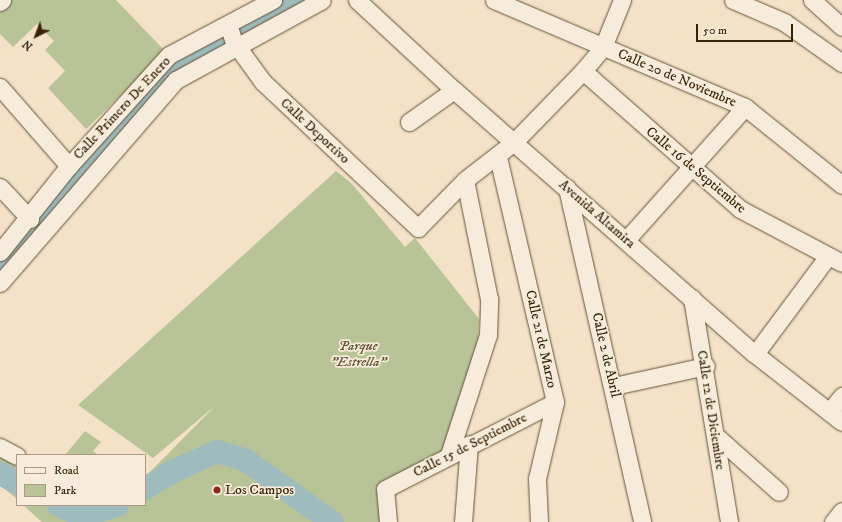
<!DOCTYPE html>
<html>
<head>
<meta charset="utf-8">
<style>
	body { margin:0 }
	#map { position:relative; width:842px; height:522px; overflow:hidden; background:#f3e2c7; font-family:"IM FELL DW Pica",serif }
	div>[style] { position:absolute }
	.green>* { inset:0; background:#b8c498 }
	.river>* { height:23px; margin:-11.5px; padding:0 11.5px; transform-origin:11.5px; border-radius:11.5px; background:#9ebcbd }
	.roads { filter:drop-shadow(0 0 1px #675136) drop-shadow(0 0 1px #675136) }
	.minor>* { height:17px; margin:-8.5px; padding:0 8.5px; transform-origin:8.5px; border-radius:8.5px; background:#f7ecdb }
	.dots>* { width:11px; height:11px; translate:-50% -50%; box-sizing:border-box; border:2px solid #f7ecdb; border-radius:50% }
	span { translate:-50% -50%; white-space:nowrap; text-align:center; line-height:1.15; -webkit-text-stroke:3.5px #f7ecdb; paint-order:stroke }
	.street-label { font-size:14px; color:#382105 }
	.park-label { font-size:14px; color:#5e5231; font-style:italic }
	.poi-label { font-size:14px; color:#382105 }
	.left { translate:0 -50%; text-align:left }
	.legend { position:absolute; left:16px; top:454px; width:130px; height:52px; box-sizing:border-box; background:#f7ecdb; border:1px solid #ab9b85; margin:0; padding:5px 7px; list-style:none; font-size:12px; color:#382105 }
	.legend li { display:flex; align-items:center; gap:8px; height:20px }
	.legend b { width:20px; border:1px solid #ab9b85 }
	.north { position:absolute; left:16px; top:16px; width:40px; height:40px; -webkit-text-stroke:3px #f7ecdb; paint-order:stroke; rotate:222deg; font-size:11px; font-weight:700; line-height:16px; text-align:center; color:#382105 }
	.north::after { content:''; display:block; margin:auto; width:14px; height:18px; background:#382105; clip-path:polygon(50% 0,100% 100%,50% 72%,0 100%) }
	.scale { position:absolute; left:696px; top:24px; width:97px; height:18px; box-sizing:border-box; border:2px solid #382105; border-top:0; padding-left:5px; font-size:12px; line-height:14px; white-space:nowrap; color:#382105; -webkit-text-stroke:3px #f7ecdb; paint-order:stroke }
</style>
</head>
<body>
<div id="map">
	<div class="green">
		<div style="clip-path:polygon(12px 0,116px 0,166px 52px,86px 129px,48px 88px,65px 71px,45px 50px,54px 41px,37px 24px,13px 47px,0 34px,0 12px)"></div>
		<div style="clip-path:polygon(336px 171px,352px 184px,405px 247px,415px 238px,479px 319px,478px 340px,449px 455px,385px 489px,388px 522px,42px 522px,23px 505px,145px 505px,145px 477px,215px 406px,153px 458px,78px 405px)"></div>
		<div style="clip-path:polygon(85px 431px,101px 442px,93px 451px,98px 455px,65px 455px)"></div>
		<div style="clip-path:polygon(0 455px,17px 463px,17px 499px,7px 491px,12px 485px,0 478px)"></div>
	</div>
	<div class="river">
		<div style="left:0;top:264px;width:262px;rotate:-49.8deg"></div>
		<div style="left:169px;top:64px;width:146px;rotate:-26deg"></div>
		<div style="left:0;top:473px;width:20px;rotate:30deg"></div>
		<div style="left:145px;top:488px;width:32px;rotate:-32deg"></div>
		<div style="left:172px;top:471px;width:49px;rotate:-24deg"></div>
		<div style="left:217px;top:451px;width:30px;rotate:17deg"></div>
		<div style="left:246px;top:460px;width:106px;rotate:35.8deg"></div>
		<div style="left:58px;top:505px;width:12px;rotate:24deg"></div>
		<div style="left:69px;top:510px;width:29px;rotate:2deg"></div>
		<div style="left:98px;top:511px;width:20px;rotate:-18deg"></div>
	</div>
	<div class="roads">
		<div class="minor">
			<div style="left:357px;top:0;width:132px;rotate:42.9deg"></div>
			<div style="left:454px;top:90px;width:400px;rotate:41.3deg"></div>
			<div style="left:755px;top:354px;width:110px;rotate:38deg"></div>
			<div style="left:494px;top:0;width:273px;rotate:23.1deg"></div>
			<div style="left:745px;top:107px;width:124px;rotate:38.8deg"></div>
			<div style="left:733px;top:0;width:56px;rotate:23.3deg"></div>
			<div style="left:784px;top:22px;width:71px;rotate:35.3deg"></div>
			<div style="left:812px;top:0;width:40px;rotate:42deg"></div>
			<div style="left:0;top:2px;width:3px;rotate:-45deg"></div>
			<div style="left:228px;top:24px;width:19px;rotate:72deg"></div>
			<div style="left:234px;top:42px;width:49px;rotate:54.1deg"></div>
			<div style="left:263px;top:82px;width:213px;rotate:43.3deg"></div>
			<div style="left:418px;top:228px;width:67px;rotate:-45.6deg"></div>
			<div style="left:465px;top:180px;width:62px;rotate:-37.8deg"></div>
			<div style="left:514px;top:142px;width:99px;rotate:-45.8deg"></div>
			<div style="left:583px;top:71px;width:31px;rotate:-50deg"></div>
			<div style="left:603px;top:47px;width:51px;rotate:-68deg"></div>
			<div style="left:583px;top:71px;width:209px;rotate:41.3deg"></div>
			<div style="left:740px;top:209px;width:115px;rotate:27.9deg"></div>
			<div style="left:0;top:87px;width:105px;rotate:48.9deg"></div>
			<div style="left:409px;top:122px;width:55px;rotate:-35.4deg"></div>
			<div style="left:498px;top:157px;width:252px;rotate:76.9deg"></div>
			<div style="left:555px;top:402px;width:79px;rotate:103.2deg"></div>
			<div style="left:537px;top:479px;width:43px;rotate:87.3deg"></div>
			<div style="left:0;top:187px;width:44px;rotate:46.8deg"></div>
			<div style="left:567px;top:188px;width:342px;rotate:77.3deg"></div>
			<div style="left:626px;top:240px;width:178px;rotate:-48.2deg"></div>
			<div style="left:0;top:252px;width:110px;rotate:-51.3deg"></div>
			<div style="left:69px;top:166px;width:149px;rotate:-48deg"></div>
			<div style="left:169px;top:55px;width:118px;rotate:-27.9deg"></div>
			<div style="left:0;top:283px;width:269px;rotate:-49.1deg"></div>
			<div style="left:176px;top:80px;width:166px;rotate:-28.7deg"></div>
			<div style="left:692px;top:298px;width:227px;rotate:80.6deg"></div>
			<div style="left:755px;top:354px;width:122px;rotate:-53.3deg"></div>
			<div style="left:614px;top:386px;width:94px;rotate:-12.3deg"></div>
			<div style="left:829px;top:412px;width:21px;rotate:-51deg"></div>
			<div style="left:716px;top:436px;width:84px;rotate:41.6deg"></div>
			<div style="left:0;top:447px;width:19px;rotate:28deg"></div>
			<div style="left:449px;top:455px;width:126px;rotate:-72deg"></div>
			<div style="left:488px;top:335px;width:36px;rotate:-88deg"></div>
			<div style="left:489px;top:299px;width:121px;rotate:-101.4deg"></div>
			<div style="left:388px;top:522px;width:33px;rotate:-95deg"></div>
			<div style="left:385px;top:489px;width:191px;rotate:-27.1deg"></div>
			<div style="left:463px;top:522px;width:78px;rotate:-85.6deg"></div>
			<div style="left:833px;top:522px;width:14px;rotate:-51deg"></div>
		</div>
	</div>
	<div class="dots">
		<div style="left:217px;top:490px;background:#8f2418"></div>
	</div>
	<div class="street-label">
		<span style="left:677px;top:78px;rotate:23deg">Calle 20 de Noviembre</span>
		<span style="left:122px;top:108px;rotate:-47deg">Calle Primero De Enero</span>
		<span style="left:315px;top:131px;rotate:43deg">Calle Deportivo</span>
		<span style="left:696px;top:170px;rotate:40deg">Calle 16 de Septiembre</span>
		<span style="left:597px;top:214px;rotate:41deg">Avenida Altamira</span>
		<span style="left:541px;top:339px;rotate:77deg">Calle 21 de Marzo</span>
		<span style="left:606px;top:355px;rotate:77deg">Calle 2 de Abril</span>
		<span style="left:711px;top:410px;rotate:81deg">Calle 12 de Diciembre</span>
		<span style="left:470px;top:445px;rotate:-27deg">Calle 15 de Septiembre</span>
	</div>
	<div class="park-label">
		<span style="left:358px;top:354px">Parque<br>"Estrella"</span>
	</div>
	<div class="poi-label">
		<span class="left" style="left:225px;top:490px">Los Campos</span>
	</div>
	<ul class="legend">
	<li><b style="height:5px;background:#f7ecdb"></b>Road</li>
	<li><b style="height:11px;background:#b8c498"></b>Park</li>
	</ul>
	<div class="north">N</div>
	<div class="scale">50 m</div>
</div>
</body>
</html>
